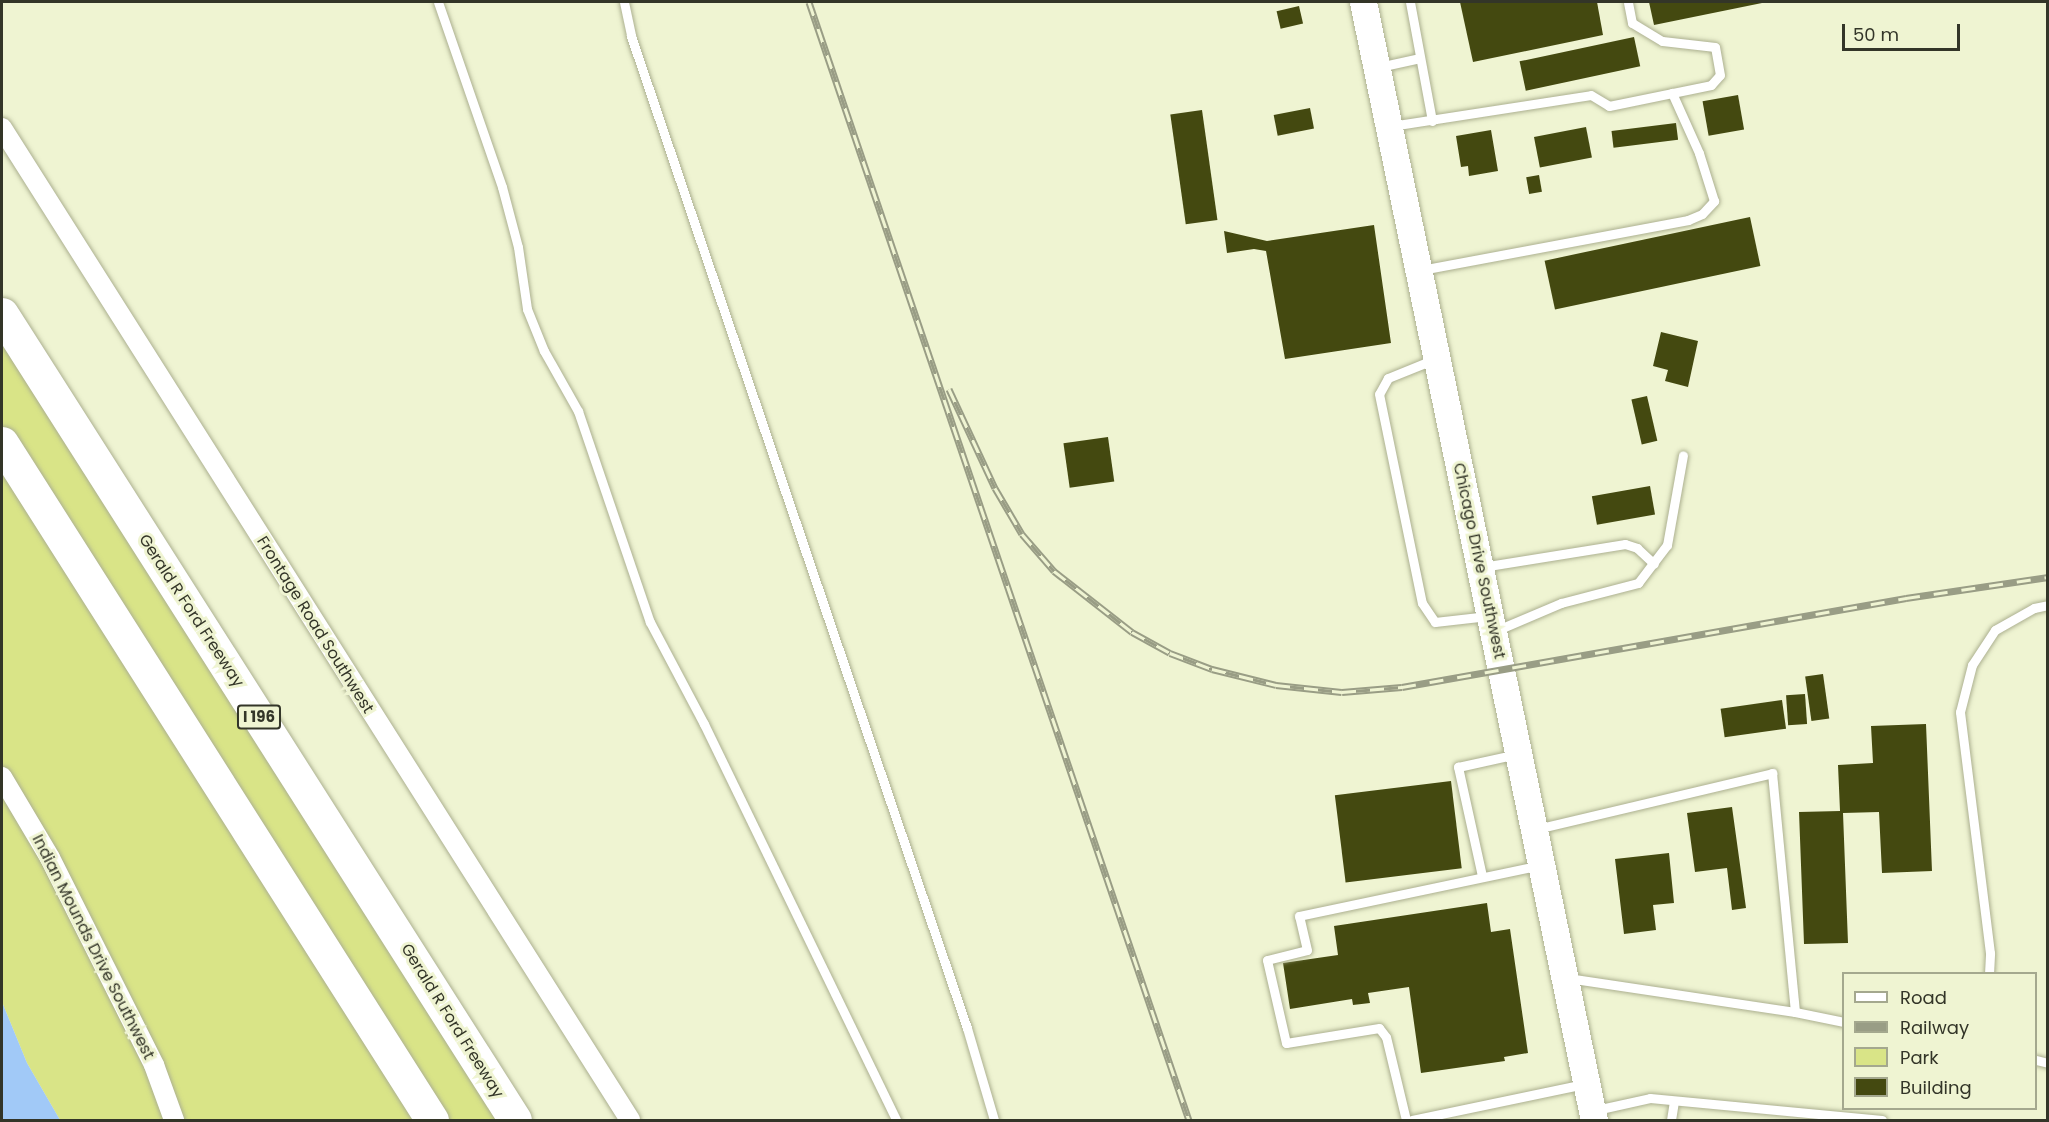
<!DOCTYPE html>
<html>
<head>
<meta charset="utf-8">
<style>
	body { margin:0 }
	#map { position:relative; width:2049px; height:1122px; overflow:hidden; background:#eff4d2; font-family:Poppins,sans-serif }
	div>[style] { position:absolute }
	.green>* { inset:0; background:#d9e487 }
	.water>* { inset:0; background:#a1c9f7 }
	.building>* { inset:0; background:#444910; transform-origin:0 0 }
	.roads { filter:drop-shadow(0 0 2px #acb090) drop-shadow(0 0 2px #acb090) }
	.lane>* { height:9px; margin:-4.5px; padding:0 4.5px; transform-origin:4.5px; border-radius:4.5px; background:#fff }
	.street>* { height:20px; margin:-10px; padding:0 10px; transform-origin:10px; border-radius:10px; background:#fff }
	.secondary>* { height:27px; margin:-13.5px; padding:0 13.5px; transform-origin:13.5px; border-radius:13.5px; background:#fff }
	.highway>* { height:33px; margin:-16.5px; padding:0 16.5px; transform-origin:16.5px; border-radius:16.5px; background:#fff }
	.rail>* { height:7px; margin-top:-3.5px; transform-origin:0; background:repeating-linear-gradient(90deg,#eff4d2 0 14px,#999d85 0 28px); box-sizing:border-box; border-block:2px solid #999d85 }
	span { translate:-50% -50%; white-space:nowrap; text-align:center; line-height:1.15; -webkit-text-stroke:6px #eff4d2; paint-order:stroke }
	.shield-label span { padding:2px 4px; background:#eff4d2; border:2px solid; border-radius:4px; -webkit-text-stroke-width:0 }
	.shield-label { font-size:15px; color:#333528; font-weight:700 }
	.street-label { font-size:16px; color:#333528 }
	.frame { position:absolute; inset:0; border:3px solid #333528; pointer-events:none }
	.legend { position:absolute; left:1842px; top:972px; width:195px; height:138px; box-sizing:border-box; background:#eff4d2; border:2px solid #a4a88e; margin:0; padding:8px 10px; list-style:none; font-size:18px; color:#333528 }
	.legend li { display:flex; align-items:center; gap:12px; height:30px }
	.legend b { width:30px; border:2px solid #a4a88e }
	.scale { position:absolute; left:1842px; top:24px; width:118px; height:27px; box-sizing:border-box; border:3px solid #333528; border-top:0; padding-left:8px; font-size:18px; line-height:21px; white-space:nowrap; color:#333528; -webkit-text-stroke:4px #eff4d2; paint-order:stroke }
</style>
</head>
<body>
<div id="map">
	<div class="green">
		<div style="clip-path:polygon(2px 314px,515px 1120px,60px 1120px,27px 1063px,2px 1002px)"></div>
	</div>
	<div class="water">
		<div style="clip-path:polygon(2px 1002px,27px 1063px,60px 1120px,2px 1120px)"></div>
	</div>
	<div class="building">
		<div style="clip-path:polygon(1460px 2px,1597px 2px,1603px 35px,1473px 62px)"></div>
		<div style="clip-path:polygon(1649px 2px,1762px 2px,1762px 3px,1654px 25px)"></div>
		<div style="left:1299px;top:6px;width:18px;height:23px;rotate:77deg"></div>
		<div style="left:1634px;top:37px;width:30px;height:117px;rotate:78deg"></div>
		<div style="left:1738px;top:95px;width:35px;height:36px;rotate:80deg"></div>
		<div style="left:1310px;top:108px;width:21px;height:37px;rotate:79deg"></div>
		<div style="left:1202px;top:110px;width:111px;height:32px;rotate:82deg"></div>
		<div style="left:1676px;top:123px;width:17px;height:65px;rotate:83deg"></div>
		<div style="left:1586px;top:127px;width:31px;height:53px;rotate:79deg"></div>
		<div style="clip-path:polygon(1491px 130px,1498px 171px,1469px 176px,1468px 166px,1461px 167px,1456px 136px)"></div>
		<div style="left:1539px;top:175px;width:17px;height:13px;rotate:80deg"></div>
		<div style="left:1750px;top:217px;width:50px;height:210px;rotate:78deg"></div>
		<div style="clip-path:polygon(1374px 225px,1391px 343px,1285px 359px,1266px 251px,1254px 249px,1227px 253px,1224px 231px,1267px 241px)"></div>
		<div style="clip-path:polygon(1661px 332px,1698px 341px,1688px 387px,1665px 381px,1668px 370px,1653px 366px)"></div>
		<div style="left:1647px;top:396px;width:46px;height:16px;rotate:77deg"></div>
		<div style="left:1108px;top:437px;width:45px;height:45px;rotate:82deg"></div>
		<div style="left:1650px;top:486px;width:29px;height:59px;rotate:80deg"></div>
		<div style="left:1823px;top:674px;width:45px;height:18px;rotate:82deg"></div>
		<div style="left:1805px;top:694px;width:30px;height:19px;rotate:86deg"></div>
		<div style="left:1782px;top:700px;width:29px;height:62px;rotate:82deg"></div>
		<div style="clip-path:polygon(1926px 724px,1932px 871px,1882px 873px,1879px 812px,1843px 813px,1848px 943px,1804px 944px,1799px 812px,1840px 811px,1838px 765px,1873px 763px,1871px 726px)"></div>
		<div style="left:1451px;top:781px;width:88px;height:117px;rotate:83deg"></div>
		<div style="clip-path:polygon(1732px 807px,1746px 908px,1732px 910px,1727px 868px,1695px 872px,1687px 813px)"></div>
		<div style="clip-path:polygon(1669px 853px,1674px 903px,1653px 905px,1656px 930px,1624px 934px,1615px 859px)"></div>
		<div style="clip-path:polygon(1487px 903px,1491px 932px,1510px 929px,1528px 1053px,1504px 1057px,1505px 1061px,1421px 1073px,1409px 987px,1368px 993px,1370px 1003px,1353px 1005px,1352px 999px,1290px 1009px,1283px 963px,1338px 955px,1334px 926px)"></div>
	</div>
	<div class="roads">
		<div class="lane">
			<div style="left:438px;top:2px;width:196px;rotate:70.9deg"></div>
			<div style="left:502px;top:187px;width:62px;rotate:75.1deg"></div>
			<div style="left:518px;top:247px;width:63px;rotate:81.7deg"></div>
			<div style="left:527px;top:309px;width:45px;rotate:68deg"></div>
			<div style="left:544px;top:351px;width:69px;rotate:60.5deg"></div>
			<div style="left:578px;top:411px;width:223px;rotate:71.2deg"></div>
			<div style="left:650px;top:622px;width:115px;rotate:62.1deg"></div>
			<div style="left:704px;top:724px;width:440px;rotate:64.1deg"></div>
			<div style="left:624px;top:2px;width:35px;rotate:78deg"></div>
			<div style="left:631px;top:36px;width:1047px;rotate:71.29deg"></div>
			<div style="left:967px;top:1028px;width:96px;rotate:73.6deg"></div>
			<div style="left:1410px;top:2px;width:121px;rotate:79.5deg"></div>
			<div style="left:1379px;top:67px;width:42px;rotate:-12.4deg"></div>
			<div style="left:1391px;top:126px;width:202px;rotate:-8.8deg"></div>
			<div style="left:1591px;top:95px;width:21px;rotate:31deg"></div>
			<div style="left:1609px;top:106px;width:104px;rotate:-11.6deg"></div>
			<div style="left:1711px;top:85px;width:13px;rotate:-48deg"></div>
			<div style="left:1720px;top:75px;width:28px;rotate:-100deg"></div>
			<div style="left:1715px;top:47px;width:53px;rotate:-173.5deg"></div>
			<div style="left:1662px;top:41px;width:35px;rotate:-149deg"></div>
			<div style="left:1632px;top:23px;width:21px;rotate:-101deg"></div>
			<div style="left:1421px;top:270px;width:272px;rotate:-10.6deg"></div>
			<div style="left:1688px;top:220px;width:15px;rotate:-23deg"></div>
			<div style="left:1702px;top:214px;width:18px;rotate:-47deg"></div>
			<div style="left:1714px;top:201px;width:50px;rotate:-107.4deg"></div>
			<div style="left:1699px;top:153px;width:66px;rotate:-114.2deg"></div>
			<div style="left:1435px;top:359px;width:51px;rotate:158deg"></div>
			<div style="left:1388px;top:378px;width:18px;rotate:119deg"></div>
			<div style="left:1379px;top:394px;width:213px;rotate:78.4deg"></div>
			<div style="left:1422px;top:603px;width:23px;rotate:56deg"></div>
			<div style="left:1435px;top:622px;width:53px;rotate:-6.5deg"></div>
			<div style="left:1482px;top:567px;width:145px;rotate:-9.1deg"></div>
			<div style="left:1625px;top:544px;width:13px;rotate:18deg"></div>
			<div style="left:1637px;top:548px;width:23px;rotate:43deg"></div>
			<div style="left:1495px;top:631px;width:72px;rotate:-23deg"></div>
			<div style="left:1561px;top:603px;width:80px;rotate:-14.6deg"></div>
			<div style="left:1638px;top:583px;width:48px;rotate:-52.7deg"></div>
			<div style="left:1667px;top:545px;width:91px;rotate:-79.9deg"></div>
			<div style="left:1536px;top:829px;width:243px;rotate:-13.3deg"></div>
			<div style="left:1772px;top:773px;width:240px;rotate:84.5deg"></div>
			<div style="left:1795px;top:1012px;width:230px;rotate:-171.5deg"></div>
			<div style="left:1482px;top:876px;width:112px;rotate:-102.4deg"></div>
			<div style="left:1458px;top:767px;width:60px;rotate:-12.4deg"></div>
			<div style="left:1989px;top:974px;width:21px;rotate:-87deg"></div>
			<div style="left:1990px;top:953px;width:243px;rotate:-97.1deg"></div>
			<div style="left:1960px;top:712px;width:49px;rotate:-75.7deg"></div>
			<div style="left:1972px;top:665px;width:42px;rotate:-56.7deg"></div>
			<div style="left:1995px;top:630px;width:45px;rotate:-29.4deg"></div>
			<div style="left:2034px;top:608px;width:14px;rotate:-12deg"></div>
			<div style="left:1795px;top:1012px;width:50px;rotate:11.5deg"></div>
			<div style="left:2036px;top:1060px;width:12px;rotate:14deg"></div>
			<div style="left:1596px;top:1110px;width:55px;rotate:-12.5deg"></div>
			<div style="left:1650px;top:1098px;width:233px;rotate:5.4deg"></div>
			<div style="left:1406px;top:1120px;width:85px;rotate:-103.5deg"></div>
			<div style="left:1386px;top:1037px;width:11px;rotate:-128deg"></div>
			<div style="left:1379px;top:1028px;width:94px;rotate:170.8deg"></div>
			<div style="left:1286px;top:1043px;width:85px;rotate:-102.9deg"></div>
			<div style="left:1267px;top:960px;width:41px;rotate:-14deg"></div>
			<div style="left:1307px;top:950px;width:35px;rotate:-103deg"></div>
			<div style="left:1299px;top:916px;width:246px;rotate:-11.9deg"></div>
			<div style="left:1412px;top:1120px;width:176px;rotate:-11.8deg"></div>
			<div style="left:1671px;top:1120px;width:19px;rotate:-81deg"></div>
		</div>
		<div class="street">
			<div style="left:2px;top:128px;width:1174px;rotate:57.66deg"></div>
			<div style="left:2px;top:777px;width:94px;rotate:59.3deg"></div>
			<div style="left:50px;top:858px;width:232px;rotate:63.3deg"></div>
			<div style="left:154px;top:1065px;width:59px;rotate:70deg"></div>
		</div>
		<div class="secondary">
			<div style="left:1363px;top:2px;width:1142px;rotate:78.33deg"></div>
		</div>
		<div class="highway">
			<div style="left:2px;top:314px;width:955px;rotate:57.52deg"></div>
			<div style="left:2px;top:443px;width:802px;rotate:57.58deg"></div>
		</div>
	</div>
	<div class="rail">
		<div style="left:809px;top:2px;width:1181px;rotate:71.23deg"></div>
		<div style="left:949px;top:389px;width:109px;rotate:65.1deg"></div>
		<div style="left:995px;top:488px;width:53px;rotate:59.6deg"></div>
		<div style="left:1022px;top:534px;width:49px;rotate:49.1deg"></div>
		<div style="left:1054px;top:571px;width:99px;rotate:38deg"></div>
		<div style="left:1132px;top:632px;width:43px;rotate:28.9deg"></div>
		<div style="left:1170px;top:653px;width:45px;rotate:20.9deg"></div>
		<div style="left:1212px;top:669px;width:66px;rotate:14deg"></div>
		<div style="left:1276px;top:685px;width:66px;rotate:6.1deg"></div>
		<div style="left:1342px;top:692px;width:60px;rotate:-4.8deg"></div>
		<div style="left:1402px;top:687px;width:512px;rotate:-10.01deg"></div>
		<div style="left:1906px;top:598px;width:144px;rotate:-8.4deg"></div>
	</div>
	<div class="shield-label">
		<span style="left:259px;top:717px">I 196</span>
	</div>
	<div class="street-label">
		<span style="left:1479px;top:561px;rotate:78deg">Chicago Drive Southwest</span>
		<span style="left:191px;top:611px;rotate:57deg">Gerald R Ford Freeway</span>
		<span style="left:315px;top:625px;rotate:58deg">Frontage Road Southwest</span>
		<span style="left:93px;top:947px;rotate:63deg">Indian Mounds Drive Southwest</span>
		<span style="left:452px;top:1021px;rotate:58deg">Gerald R Ford Freeway</span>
	</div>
	<div class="frame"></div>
	<ul class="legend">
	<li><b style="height:8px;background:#fff"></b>Road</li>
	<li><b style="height:8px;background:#999d85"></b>Railway</li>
	<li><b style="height:16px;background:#d9e487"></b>Park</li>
	<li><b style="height:16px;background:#444910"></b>Building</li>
	</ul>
	<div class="scale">50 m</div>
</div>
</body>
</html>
